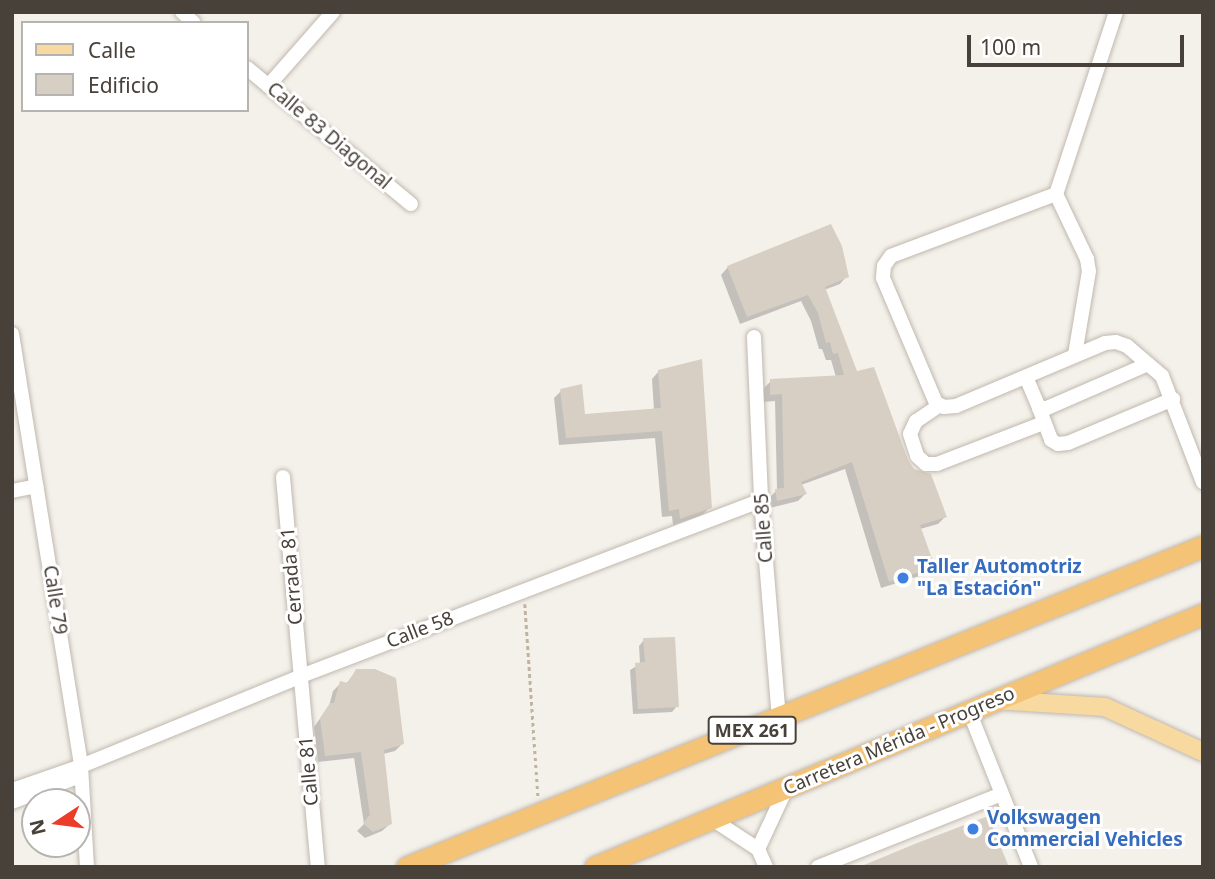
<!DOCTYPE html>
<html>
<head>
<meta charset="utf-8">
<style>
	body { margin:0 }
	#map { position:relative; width:1215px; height:879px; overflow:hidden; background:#f4f1eb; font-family:"Noto Sans",sans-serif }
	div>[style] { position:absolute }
	.shadow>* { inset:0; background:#0003 }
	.building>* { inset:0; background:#d8cfc4 }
	.path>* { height:2.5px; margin-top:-1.25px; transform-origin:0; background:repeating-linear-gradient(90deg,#c0b3a0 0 3.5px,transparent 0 7px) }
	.roads { filter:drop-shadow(0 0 2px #c0b8ae) drop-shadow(0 0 2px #c0b8ae) }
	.minor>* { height:14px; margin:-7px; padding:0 7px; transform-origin:7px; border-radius:7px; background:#fff }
	.major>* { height:18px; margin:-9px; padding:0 9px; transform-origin:9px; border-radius:9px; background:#f8daa1 }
	.highway>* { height:21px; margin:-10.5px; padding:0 10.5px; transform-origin:10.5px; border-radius:10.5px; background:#f5c376 }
	.dots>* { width:19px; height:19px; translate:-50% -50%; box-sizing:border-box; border:4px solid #fff; border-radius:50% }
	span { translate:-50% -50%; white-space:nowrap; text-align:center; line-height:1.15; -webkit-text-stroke:6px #fff; paint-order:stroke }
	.shield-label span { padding:2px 5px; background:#fff; border:2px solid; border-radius:5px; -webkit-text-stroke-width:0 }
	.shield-label { font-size:18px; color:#484139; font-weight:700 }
	.street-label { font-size:19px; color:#484139 }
	.shop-label { font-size:19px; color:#366cbe; font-weight:700 }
	.left { translate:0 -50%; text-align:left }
	.frame { position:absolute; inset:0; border:14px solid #484139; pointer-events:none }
	.legend { position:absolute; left:21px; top:21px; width:228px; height:91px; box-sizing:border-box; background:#fff; border:2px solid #b6b3b0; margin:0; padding:9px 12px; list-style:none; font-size:21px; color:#484139 }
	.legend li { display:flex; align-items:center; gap:14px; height:35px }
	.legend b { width:35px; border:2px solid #b6b3b0 }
	.north { position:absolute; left:21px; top:788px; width:70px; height:70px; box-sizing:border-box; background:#fff; border:2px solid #b6b3b0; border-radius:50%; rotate:257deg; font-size:19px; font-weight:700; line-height:28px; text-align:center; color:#484139 }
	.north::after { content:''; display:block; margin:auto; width:24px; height:32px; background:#ec3c2a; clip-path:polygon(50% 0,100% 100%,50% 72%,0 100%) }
	.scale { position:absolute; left:967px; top:35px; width:217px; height:32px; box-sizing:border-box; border:4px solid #484139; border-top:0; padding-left:9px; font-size:21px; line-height:24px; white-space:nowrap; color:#484139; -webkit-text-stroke:5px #fff; paint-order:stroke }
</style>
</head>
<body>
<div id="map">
	<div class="shadow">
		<div style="clip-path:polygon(728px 267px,847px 276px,840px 284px,824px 290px,856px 374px,907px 460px,945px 517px,938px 524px,920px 529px,933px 567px,926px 574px,881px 588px,845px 469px,801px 485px,805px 494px,798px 501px,770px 508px,769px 498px,777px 490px,775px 401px,763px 402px,763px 389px,771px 381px,836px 377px,831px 360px,826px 360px,822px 349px,819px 349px,811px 321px,801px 301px,740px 324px,721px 275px)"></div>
		<div style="clip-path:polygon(659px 371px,710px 507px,702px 515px,673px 525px,672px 516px,662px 517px,655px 438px,559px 445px,554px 398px,561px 391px,584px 416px,654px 410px,652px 379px)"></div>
		<div style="clip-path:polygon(644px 640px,677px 706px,672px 712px,633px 714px,630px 670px,640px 664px,639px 646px)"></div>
		<div style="clip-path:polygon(357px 670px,403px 743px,395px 751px,383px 754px,390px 824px,382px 831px,365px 838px,357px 831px,364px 824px,354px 758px,318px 762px,314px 727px,329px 706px,333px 691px,341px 683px,346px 684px)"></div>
	</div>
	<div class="building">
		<div style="clip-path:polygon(831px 224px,842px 246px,849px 277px,825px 287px,857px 371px,874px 367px,908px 460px,914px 469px,931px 474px,947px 517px,920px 525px,935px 567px,889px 582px,852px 462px,801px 482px,807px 494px,777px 501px,775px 489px,784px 488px,782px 394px,770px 395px,770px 379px,844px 375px,838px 353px,833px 354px,830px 342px,826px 343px,818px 313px,808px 295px,747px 317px,727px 266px)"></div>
		<div style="clip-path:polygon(702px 359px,712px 508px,680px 519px,679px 509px,669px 511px,662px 431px,566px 438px,560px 389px,582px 384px,585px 414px,661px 408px,658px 370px)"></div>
		<div style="clip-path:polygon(675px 637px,679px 707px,638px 709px,635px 663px,645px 662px,643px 638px)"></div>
		<div style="clip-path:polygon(356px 669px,375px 669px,396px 678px,404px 744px,384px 750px,392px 824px,373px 832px,363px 823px,370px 815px,361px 752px,325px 756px,320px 718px,330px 703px,334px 703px,340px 681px,348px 683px)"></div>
		<div style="clip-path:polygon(988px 816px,1009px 867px,859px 867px,917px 843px)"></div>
	</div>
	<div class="path">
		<div style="left:525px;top:604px;width:193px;rotate:86.1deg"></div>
	</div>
	<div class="roads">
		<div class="minor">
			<div style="left:182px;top:12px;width:16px;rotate:43deg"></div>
			<div style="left:1116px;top:12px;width:192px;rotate:108.2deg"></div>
			<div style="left:1056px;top:194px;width:176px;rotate:159.4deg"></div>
			<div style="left:891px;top:256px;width:12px;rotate:125deg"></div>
			<div style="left:884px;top:266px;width:12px;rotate:95deg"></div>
			<div style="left:883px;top:278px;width:136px;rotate:67deg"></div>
			<div style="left:936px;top:403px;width:9px;rotate:27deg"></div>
			<div style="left:944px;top:407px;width:12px;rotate:-5deg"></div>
			<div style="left:956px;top:406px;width:162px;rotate:-22.9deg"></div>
			<div style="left:1105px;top:343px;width:11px;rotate:-5deg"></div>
			<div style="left:1116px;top:342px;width:12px;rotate:20deg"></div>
			<div style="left:1127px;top:346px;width:46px;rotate:40.6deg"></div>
			<div style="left:1162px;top:376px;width:114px;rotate:68.9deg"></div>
			<div style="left:247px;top:68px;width:213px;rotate:39.7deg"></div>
			<div style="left:268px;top:86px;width:98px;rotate:-48.7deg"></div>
			<div style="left:1056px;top:194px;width:72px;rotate:64.5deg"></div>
			<div style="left:1087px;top:259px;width:12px;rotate:81deg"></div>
			<div style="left:1089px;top:271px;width:85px;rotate:99.5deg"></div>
			<div style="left:12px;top:334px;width:437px;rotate:80.9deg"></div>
			<div style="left:81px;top:766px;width:101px;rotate:86.6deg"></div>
			<div style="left:754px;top:337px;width:163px;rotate:87.5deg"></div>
			<div style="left:761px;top:500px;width:220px;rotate:85.3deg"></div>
			<div style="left:1026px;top:377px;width:34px;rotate:67deg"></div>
			<div style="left:1039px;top:408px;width:8px"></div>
			<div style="left:1047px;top:408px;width:110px;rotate:-23.5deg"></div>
			<div style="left:940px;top:405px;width:29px;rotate:146deg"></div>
			<div style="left:916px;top:421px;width:14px;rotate:115deg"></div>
			<div style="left:910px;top:434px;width:23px;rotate:72deg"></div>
			<div style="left:917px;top:456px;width:12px;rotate:42deg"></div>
			<div style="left:926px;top:464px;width:11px"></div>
			<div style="left:937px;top:464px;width:114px;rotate:-21.1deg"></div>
			<div style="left:1039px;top:408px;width:34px;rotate:69deg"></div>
			<div style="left:1051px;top:440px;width:8px;rotate:30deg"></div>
			<div style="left:1058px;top:444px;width:10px;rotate:-6deg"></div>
			<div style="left:1068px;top:443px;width:114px;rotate:-22.7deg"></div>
			<div style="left:283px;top:477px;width:392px;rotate:84.9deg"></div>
			<div style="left:12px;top:491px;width:25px;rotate:-11deg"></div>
			<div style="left:969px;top:711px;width:168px;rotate:68.3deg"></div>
			<div style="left:12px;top:790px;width:73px;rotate:-19.2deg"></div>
			<div style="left:81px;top:766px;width:238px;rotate:-22.2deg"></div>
			<div style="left:301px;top:676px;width:493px;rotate:-20.9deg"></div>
			<div style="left:12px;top:802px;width:70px;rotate:-21deg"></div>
			<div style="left:712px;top:819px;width:55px;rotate:33.1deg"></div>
			<div style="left:758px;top:849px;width:20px;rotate:66deg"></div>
			<div style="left:758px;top:849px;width:66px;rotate:-65deg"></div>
			<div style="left:818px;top:867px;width:197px;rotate:-21.7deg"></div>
		</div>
		<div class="major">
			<div style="left:996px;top:700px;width:109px;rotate:3.7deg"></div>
			<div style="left:1105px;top:707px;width:108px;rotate:24.7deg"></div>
		</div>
		<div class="highway">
			<div style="left:407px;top:867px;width:858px;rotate:-21.96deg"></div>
			<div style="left:595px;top:867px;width:659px;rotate:-22.59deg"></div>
		</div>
	</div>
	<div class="dots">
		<div style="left:903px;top:578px;background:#3f7fe0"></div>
		<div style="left:973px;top:829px;background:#3f7fe0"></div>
	</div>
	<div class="shield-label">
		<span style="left:752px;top:730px">MEX 261</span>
	</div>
	<div class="street-label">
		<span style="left:329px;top:136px;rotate:40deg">Calle 83 Diagonal</span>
		<span style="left:764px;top:528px;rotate:-94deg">Calle 85</span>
		<span style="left:292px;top:576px;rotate:-95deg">Cerrada 81</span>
		<span style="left:55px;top:600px;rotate:81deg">Calle 79</span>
		<span style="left:420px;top:630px;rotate:-21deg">Calle 58</span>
		<span style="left:899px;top:741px;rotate:-23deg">Carretera Mérida - Progreso</span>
		<span style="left:309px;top:771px;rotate:-95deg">Calle 81</span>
	</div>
	<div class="shop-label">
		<span class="left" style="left:917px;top:578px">Taller Automotriz<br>"La Estación"</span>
		<span class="left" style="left:987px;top:829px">Volkswagen<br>Commercial Vehicles</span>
	</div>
	<div class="frame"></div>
	<ul class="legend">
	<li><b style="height:9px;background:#f8daa1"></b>Calle</li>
	<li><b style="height:19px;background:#d8cfc4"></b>Edificio</li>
	</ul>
	<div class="north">N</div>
	<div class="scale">100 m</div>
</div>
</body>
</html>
